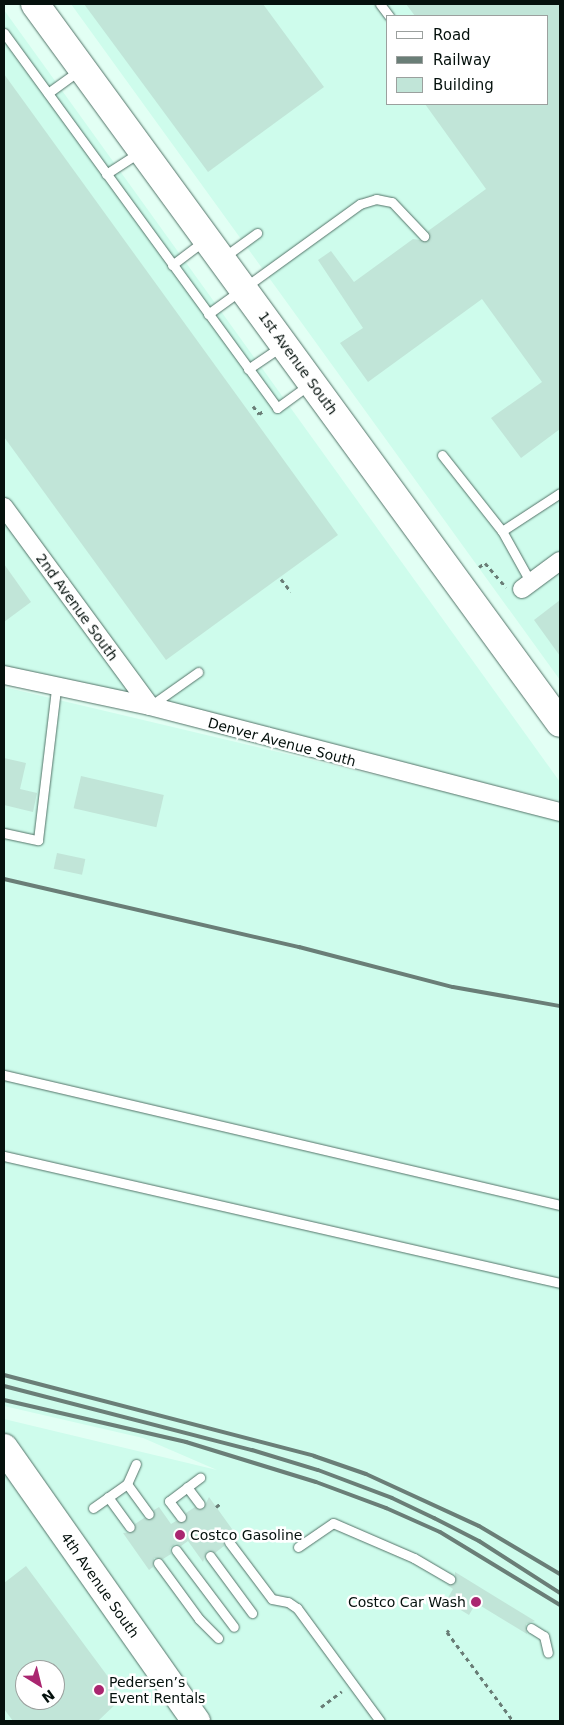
<!DOCTYPE html>
<html>
<head>
<meta charset="utf-8">
<style>
	body { margin:0 }
	#map { position:relative; width:564px; height:1725px; overflow:hidden; background:#e2fff4; font-family:"DejaVu Sans",sans-serif }
	div>[style] { position:absolute }
	.built>* { inset:0; background:#cefcec }
	.building>* { inset:0; background:#c1e5d8; transform-origin:0 0 }
	.path>* { height:3px; margin-top:-1.5px; transform-origin:0; background:repeating-linear-gradient(90deg,#697d76 0 4px,transparent 0 8px) }
	.roads { filter:drop-shadow(0 0 1px #537368) drop-shadow(0 0 1px #537368) }
	.lane>* { height:9px; margin:-4.5px; padding:0 4.5px; transform-origin:4.5px; border-radius:4.5px; background:#fff }
	.street>* { height:18px; margin:-9px; padding:0 9px; transform-origin:9px; border-radius:9px; background:#fff }
	.primary>* { height:28px; margin:-14px; padding:0 14px; transform-origin:14px; border-radius:14px; background:#fff }
	.rail>* { height:4px; margin:-2px; padding:0 2px; transform-origin:2px; border-radius:2px; background:#6a7e77 }
	.dots>* { width:14px; height:14px; translate:-50% -50%; box-sizing:border-box; border:2px solid #fff; border-radius:50% }
	span { translate:-50% -50%; white-space:nowrap; text-align:center; line-height:1.15; -webkit-text-stroke:5px #fff; paint-order:stroke }
	.street-label { font-size:14px; color:#05110d }
	.poi-label { font-size:14px; color:#05110d }
	.left { translate:0 -50%; text-align:left }
	.right { translate:-100% -50%; text-align:right }
	.frame { position:absolute; inset:0; border:5px solid #05110d; pointer-events:none }
	.legend { position:absolute; left:386px; top:15px; width:162px; height:90px; box-sizing:border-box; background:#fff; border:1px solid #9ba09e; margin:0; padding:6px 9px; list-style:none; font-size:15px; color:#05110d }
	.legend li { display:flex; align-items:center; gap:10px; height:25px }
	.legend b { width:25px; border:1px solid #9ba09e }
	.north { position:absolute; left:15px; top:1660px; width:50px; height:50px; box-sizing:border-box; background:#fff; border:1px solid #9ba09e; border-radius:50%; rotate:144deg; font-size:14px; font-weight:700; line-height:20px; text-align:center; color:#05110d }
	.north::after { content:''; display:block; margin:auto; width:18px; height:22px; background:#aa2670; clip-path:polygon(50% 0,100% 100%,50% 72%,0 100%) }
</style>
</head>
<body>
<div id="map">
	<div class="built">
		<div style="clip-path:polygon(evenodd,71px 4px,560px 4px,560px 680px,71px 4px,388px 16px,548px 16px,548px 104px,388px 104px,388px 16px)"></div>
		<div style="clip-path:polygon(4px 10px,560px 782px,560px 801px,4px 668px)"></div>
		<div style="clip-path:polygon(evenodd,4px 687px,560px 819px,560px 1721px,4px 1721px,4px 1419px,217px 1470px,143px 1438px,4px 1406px,4px 687px,25px 1670px,55px 1670px,55px 1700px,25px 1700px,25px 1670px)"></div>
	</div>
	<div class="building">
		<div style="clip-path:polygon(84px 4px,263px 4px,324px 87px,208px 172px)"></div>
		<div style="clip-path:polygon(406px 4px,560px 4px,560px 429px,521px 458px,491px 418px,542px 382px,482px 299px,368px 382px,340px 343px,363px 328px,318px 260px,331px 251px,354px 282px,413px 239px,428px 241px,428px 231px,486px 189px,425px 104px,548px 104px,548px 16px,415px 16px)"></div>
		<div style="clip-path:polygon(4px 74px,338px 535px,166px 660px,4px 437px)"></div>
		<div style="clip-path:polygon(4px 564px,31px 602px,4px 622px)"></div>
		<div style="clip-path:polygon(560px 600px,560px 656px,534px 620px)"></div>
		<div style="clip-path:polygon(4px 758px,26px 763px,20px 789px,37px 793px,33px 812px,4px 805px)"></div>
		<div style="left:81px;top:776px;width:85px;height:33px;rotate:13deg"></div>
		<div style="left:57px;top:853px;width:29px;height:16px;rotate:12deg"></div>
		<div style="clip-path:polygon(209px 1497px,237px 1536px,226px 1537px,224px 1546px,215px 1553px,207px 1551px,203px 1562px,188px 1541px,181px 1546px,175px 1544px,170px 1548px,171px 1554px,163px 1559px,154px 1558px,153px 1567px,149px 1570px,123px 1533px,133px 1532px,135px 1524px,144px 1518px,152px 1519px,154px 1510px,159px 1507px,171px 1524px,176px 1521px,184px 1522px,186px 1513px,195px 1507px,203px 1509px)"></div>
		<div style="clip-path:polygon(evenodd,26px 1566px,123px 1697px,98px 1721px,13px 1721px,4px 1709px,4px 1583px,26px 1566px,25px 1670px,55px 1670px,55px 1700px,25px 1700px,25px 1670px)"></div>
		<div style="clip-path:polygon(455px 1572px,535px 1621px,526px 1624px,527px 1634px,476px 1603px,469px 1615px,446px 1601px,453px 1589px,447px 1585px,455px 1583px)"></div>
	</div>
	<div class="path">
		<div style="left:253px;top:406px;width:10px;rotate:53deg"></div>
		<div style="left:259px;top:414px;width:7px;rotate:-34deg"></div>
		<div style="left:479px;top:567px;width:7px;rotate:-34deg"></div>
		<div style="left:485px;top:563px;width:32px;rotate:49deg"></div>
		<div style="left:281px;top:579px;width:16px;rotate:52deg"></div>
		<div style="left:216px;top:1507px;width:6px;rotate:-39deg"></div>
		<div style="left:449px;top:1630px;width:3px;rotate:135deg"></div>
		<div style="left:447px;top:1632px;width:111px;rotate:53.4deg"></div>
		<div style="left:321px;top:1707px;width:26px;rotate:-37deg"></div>
	</div>
	<div class="roads">
		<div class="lane">
			<div style="left:380px;top:4px;width:15px;rotate:53deg"></div>
			<div style="left:4px;top:33px;width:464px;rotate:53.9deg"></div>
			<div style="left:277px;top:408px;width:41px;rotate:-36deg"></div>
			<div style="left:48px;top:93px;width:39px;rotate:-36deg"></div>
			<div style="left:106px;top:174px;width:40px;rotate:-32.9deg"></div>
			<div style="left:224px;top:257px;width:41px;rotate:-36deg"></div>
			<div style="left:172px;top:265px;width:41px;rotate:-37.1deg"></div>
			<div style="left:208px;top:314px;width:188px;rotate:-35.9deg"></div>
			<div style="left:360px;top:204px;width:17px;rotate:-17deg"></div>
			<div style="left:376px;top:199px;width:16px;rotate:11deg"></div>
			<div style="left:392px;top:202px;width:47px;rotate:46.7deg"></div>
			<div style="left:248px;top:369px;width:41px;rotate:-34.1deg"></div>
			<div style="left:442px;top:455px;width:97px;rotate:51.7deg"></div>
			<div style="left:531px;top:583px;width:60px;rotate:-119.1deg"></div>
			<div style="left:502px;top:531px;width:69px;rotate:-33.2deg"></div>
			<div style="left:150px;top:706px;width:59px;rotate:-35.3deg"></div>
			<div style="left:4px;top:833px;width:35px;rotate:12deg"></div>
			<div style="left:38px;top:840px;width:153px;rotate:-83.2deg"></div>
			<div style="left:4px;top:1075px;width:571px;rotate:13.16deg"></div>
			<div style="left:4px;top:1156px;width:570px;rotate:12.87deg"></div>
			<div style="left:127px;top:1484px;width:37px;rotate:54deg"></div>
			<div style="left:187px;top:1487px;width:21px;rotate:53deg"></div>
			<div style="left:108px;top:1497px;width:37px;rotate:54deg"></div>
			<div style="left:93px;top:1508px;width:42px;rotate:-35.2deg"></div>
			<div style="left:127px;top:1484px;width:22px;rotate:-66deg"></div>
			<div style="left:181px;top:1517px;width:20px;rotate:-127deg"></div>
			<div style="left:169px;top:1501px;width:39px;rotate:-37deg"></div>
			<div style="left:229px;top:1542px;width:71px;rotate:53deg"></div>
			<div style="left:272px;top:1599px;width:16px;rotate:11deg"></div>
			<div style="left:288px;top:1602px;width:11px;rotate:34deg"></div>
			<div style="left:297px;top:1608px;width:140px;rotate:53.7deg"></div>
			<div style="left:298px;top:1547px;width:42px;rotate:-34.4deg"></div>
			<div style="left:333px;top:1523px;width:88px;rotate:23.4deg"></div>
			<div style="left:414px;top:1558px;width:42px;rotate:30.3deg"></div>
			<div style="left:176px;top:1550px;width:96px;rotate:53deg"></div>
			<div style="left:210px;top:1556px;width:71px;rotate:53.6deg"></div>
			<div style="left:158px;top:1563px;width:69px;rotate:53.8deg"></div>
			<div style="left:199px;top:1619px;width:27px;rotate:45deg"></div>
			<div style="left:531px;top:1628px;width:15px;rotate:32deg"></div>
			<div style="left:544px;top:1636px;width:17px;rotate:77deg"></div>
		</div>
		<div class="street">
			<div style="left:4px;top:507px;width:247px;rotate:53.7deg"></div>
			<div style="left:522px;top:589px;width:47px;rotate:-36.4deg"></div>
			<div style="left:4px;top:675px;width:149px;rotate:12deg"></div>
			<div style="left:150px;top:706px;width:423px;rotate:14.5deg"></div>
		</div>
		<div class="primary">
			<div style="left:35px;top:4px;width:890px;rotate:53.86deg"></div>
			<div style="left:4px;top:1448px;width:334px;rotate:54.9deg"></div>
		</div>
	</div>
	<div class="rail">
		<div style="left:4px;top:879px;width:303px;rotate:13deg"></div>
		<div style="left:299px;top:947px;width:159px;rotate:14.6deg"></div>
		<div style="left:453px;top:987px;width:109px;rotate:10.1deg"></div>
		<div style="left:4px;top:1375px;width:320px;rotate:14.6deg"></div>
		<div style="left:314px;top:1456px;width:55px;rotate:19.1deg"></div>
		<div style="left:366px;top:1474px;width:124px;rotate:24.7deg"></div>
		<div style="left:479px;top:1526px;width:94px;rotate:30.7deg"></div>
		<div style="left:4px;top:1386px;width:256px;rotate:14.5deg"></div>
		<div style="left:252px;top:1450px;width:69px;rotate:16.9deg"></div>
		<div style="left:318px;top:1470px;width:79px;rotate:20.7deg"></div>
		<div style="left:392px;top:1498px;width:47px;rotate:25.5deg"></div>
		<div style="left:434px;top:1518px;width:51px;rotate:27.1deg"></div>
		<div style="left:479px;top:1541px;width:96px;rotate:32.7deg"></div>
		<div style="left:4px;top:1400px;width:187px;rotate:13deg"></div>
		<div style="left:186px;top:1442px;width:136px;rotate:17.1deg"></div>
		<div style="left:316px;top:1482px;width:75px;rotate:20.4deg"></div>
		<div style="left:386px;top:1508px;width:59px;rotate:24deg"></div>
		<div style="left:440px;top:1532px;width:140px;rotate:31.3deg"></div>
	</div>
	<div class="dots">
		<div style="left:180px;top:1535px;background:#aa2670"></div>
		<div style="left:476px;top:1602px;background:#aa2670"></div>
		<div style="left:99px;top:1690px;background:#aa2670"></div>
	</div>
	<div class="street-label">
		<span style="left:298px;top:363px;rotate:54deg">1st Avenue South</span>
		<span style="left:77px;top:607px;rotate:54deg">2nd Avenue South</span>
		<span style="left:282px;top:742px;rotate:15deg">Denver Avenue South</span>
		<span style="left:100px;top:1585px;rotate:55deg">4th Avenue South</span>
	</div>
	<div class="poi-label">
		<span class="left" style="left:190px;top:1535px">Costco Gasoline</span>
		<span class="right" style="left:466px;top:1602px">Costco Car Wash</span>
		<span class="left" style="left:109px;top:1690px">Pedersen’s<br>Event Rentals</span>
	</div>
	<div class="frame"></div>
	<ul class="legend">
	<li><b style="height:6px;background:#fff"></b>Road</li>
	<li><b style="height:6px;background:#6a7e77"></b>Railway</li>
	<li><b style="height:14px;background:#c1e5d8"></b>Building</li>
	</ul>
	<div class="north">N</div>
</div>
</body>
</html>
